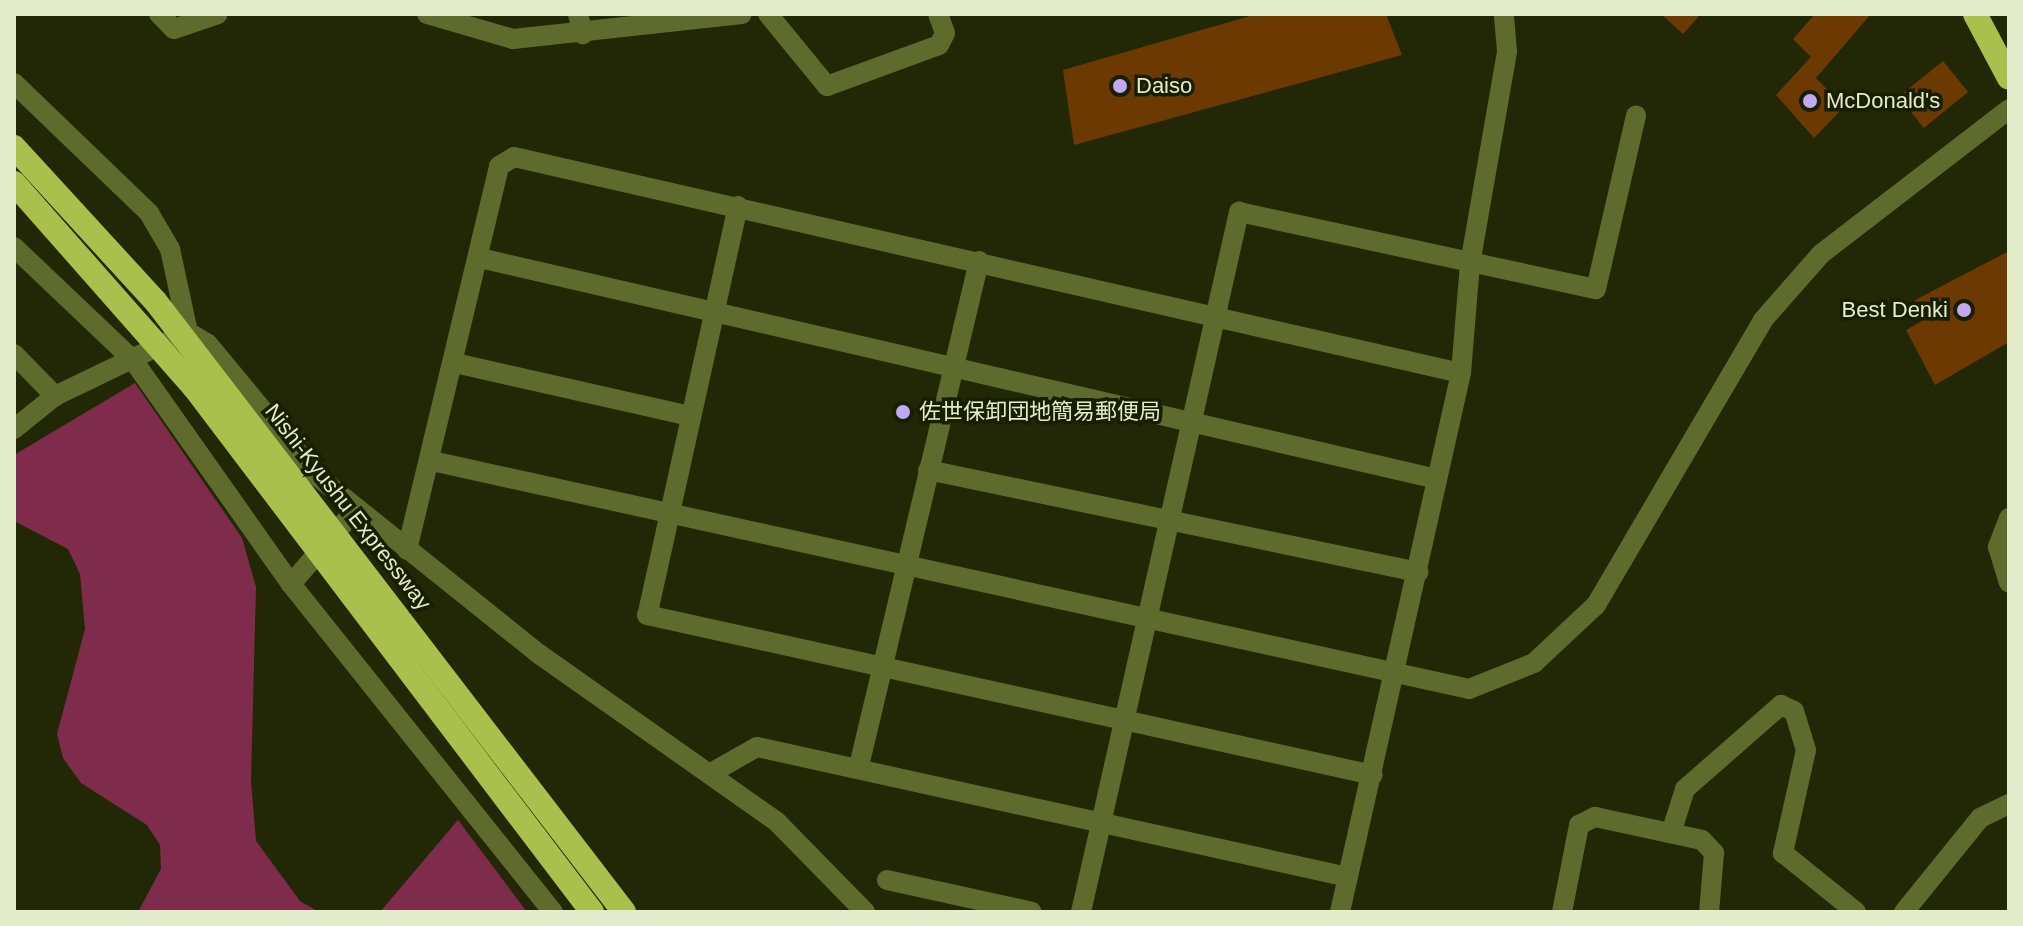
<!DOCTYPE html>
<html>
<head>
<meta charset="utf-8">
<style>
	body { margin:0 }
	#map { position:relative; width:2023px; height:926px; overflow:hidden; background:#222806; font-family:Helvetica,"Noto Sans JP",sans-serif }
	div>[style] { position:absolute }
	.forest>* { inset:0; background:#7f2b4c }
	.building>* { inset:0; background:#6c3900; transform-origin:0 0 }
	.minor>* { height:20px; margin:-10px; padding:0 10px; transform-origin:10px; border-radius:10px; background:#5e6b2c }
	.highway>* { height:24px; margin:-12px; padding:0 12px; transform-origin:12px; border-radius:12px; background:#a9c14c }
	.dots>* { width:22px; height:22px; translate:-50% -50%; box-sizing:border-box; border:4px solid #181e00; border-radius:50% }
	span { translate:-50% -50%; white-space:nowrap; text-align:center; line-height:1.15; -webkit-text-stroke:7px #181e00; paint-order:stroke }
	.poi-label { font-size:22px; color:#e3eccb }
	.left { translate:0 -50%; text-align:left }
	.right { translate:-100% -50%; text-align:right }
	.street-label { font-size:22px; color:#e3eccb }
	.frame { position:absolute; inset:0; border:16px solid #e3eccb; pointer-events:none }
</style>
</head>
<body>
<div id="map">
	<div class="forest">
		<div style="clip-path:polygon(135px 383px,242px 538px,256px 587px,251px 780px,256px 841px,300px 901px,319px 912px,138px 912px,161px 869px,160px 845px,147px 825px,81px 783px,63px 758px,57px 734px,85px 629px,80px 574px,68px 549px,14px 521px,14px 455px)"></div>
		<div style="clip-path:polygon(458px 820px,527px 912px,380px 912px)"></div>
	</div>
	<div class="building">
		<div style="clip-path:polygon(1257px 14px,1386px 14px,1402px 55px,1074px 145px,1063px 70px)"></div>
		<div style="clip-path:polygon(1661px 14px,1701px 14px,1683px 34px)"></div>
		<div style="clip-path:polygon(1815px 14px,1871px 14px,1816px 78px,1844px 107px,1814px 138px,1776px 95px,1811px 57px,1793px 39px)"></div>
		<div style="left:1943px;top:61px;width:40px;height:57px;rotate:51deg"></div>
		<div style="clip-path:polygon(2009px 251px,2009px 342px,1935px 385px,1906px 330px,1922px 321px,1915px 300px)"></div>
	</div>
	<div class="minor">
		<div style="left:159px;top:14px;width:21px;rotate:45deg"></div>
		<div style="left:174px;top:29px;width:46px;rotate:-18.8deg"></div>
		<div style="left:427px;top:14px;width:90px;rotate:16.2deg"></div>
		<div style="left:513px;top:39px;width:230px;rotate:-6.2deg"></div>
		<div style="left:578px;top:14px;width:21px;rotate:76deg"></div>
		<div style="left:768px;top:14px;width:93px;rotate:50.7deg"></div>
		<div style="left:827px;top:86px;width:119px;rotate:-20.1deg"></div>
		<div style="left:939px;top:45px;width:13px;rotate:-63deg"></div>
		<div style="left:945px;top:33px;width:20px;rotate:-110deg"></div>
		<div style="left:14px;top:83px;width:187px;rotate:43.9deg"></div>
		<div style="left:149px;top:213px;width:42px;rotate:59.7deg"></div>
		<div style="left:170px;top:249px;width:85px;rotate:77.8deg"></div>
		<div style="left:188px;top:332px;width:23px;rotate:31deg"></div>
		<div style="left:208px;top:344px;width:173px;rotate:50.4deg"></div>
		<div style="left:318px;top:477px;width:283px;rotate:38.7deg"></div>
		<div style="left:539px;top:654px;width:291px;rotate:35.2deg"></div>
		<div style="left:777px;top:822px;width:126px;rotate:45.6deg"></div>
		<div style="left:738px;top:206px;width:419px;rotate:102.5deg"></div>
		<div style="left:647px;top:615px;width:743px;rotate:12.43deg"></div>
		<div style="left:14px;top:247px;width:164px;rotate:43.5deg"></div>
		<div style="left:133px;top:360px;width:274px;rotate:54.8deg"></div>
		<div style="left:291px;top:584px;width:420px;rotate:51.4deg"></div>
		<div style="left:480px;top:258px;width:982px;rotate:13deg"></div>
		<div style="left:14px;top:354px;width:59px;rotate:45.7deg"></div>
		<div style="left:455px;top:363px;width:241px;rotate:12.7deg"></div>
		<div style="left:14px;top:429px;width:53px;rotate:-38.8deg"></div>
		<div style="left:55px;top:396px;width:148px;rotate:-25.7deg"></div>
		<div style="left:432px;top:461px;width:1062px;rotate:12.4deg"></div>
		<div style="left:1469px;top:689px;width:70px;rotate:-21.8deg"></div>
		<div style="left:1534px;top:663px;width:85px;rotate:-43.1deg"></div>
		<div style="left:1596px;top:605px;width:330px;rotate:-59.6deg"></div>
		<div style="left:1763px;top:320px;width:88px;rotate:-48.7deg"></div>
		<div style="left:1821px;top:254px;width:237px;rotate:-37.6deg"></div>
		<div style="left:928px;top:470px;width:501px;rotate:11.76deg"></div>
		<div style="left:2009px;top:518px;width:31px;rotate:111deg"></div>
		<div style="left:1998px;top:547px;width:37px;rotate:73deg"></div>
		<div style="left:407px;top:550px;width:395px;rotate:-76.5deg"></div>
		<div style="left:499px;top:166px;width:17px;rotate:-31deg"></div>
		<div style="left:514px;top:157px;width:971px;rotate:12.85deg"></div>
		<div style="left:291px;top:584px;width:98px;rotate:-49.1deg"></div>
		<div style="left:859px;top:766px;width:519px;rotate:-76.63deg"></div>
		<div style="left:711px;top:773px;width:53px;rotate:-29.5deg"></div>
		<div style="left:757px;top:747px;width:605px;rotate:12.41deg"></div>
		<div style="left:1671px;top:833px;width:46px;rotate:-72.3deg"></div>
		<div style="left:1685px;top:789px;width:128px;rotate:-41.2deg"></div>
		<div style="left:1781px;top:705px;width:14px;rotate:25deg"></div>
		<div style="left:1794px;top:711px;width:41px;rotate:72.9deg"></div>
		<div style="left:1806px;top:750px;width:106px;rotate:102.6deg"></div>
		<div style="left:1783px;top:853px;width:94px;rotate:38.9deg"></div>
		<div style="left:887px;top:880px;width:148px;rotate:12.4deg"></div>
		<div style="left:1081px;top:912px;width:718px;rotate:-77.28deg"></div>
		<div style="left:1239px;top:212px;width:365px;rotate:12.2deg"></div>
		<div style="left:1596px;top:289px;width:178px;rotate:-77deg"></div>
		<div style="left:1340px;top:912px;width:552px;rotate:-77.35deg"></div>
		<div style="left:1461px;top:373px;width:109px;rotate:-85.3deg"></div>
		<div style="left:1470px;top:264px;width:216px;rotate:-80.1deg"></div>
		<div style="left:1507px;top:51px;width:37px;rotate:-95deg"></div>
		<div style="left:1562px;top:912px;width:89px;rotate:-78.9deg"></div>
		<div style="left:1579px;top:825px;width:18px;rotate:-27deg"></div>
		<div style="left:1595px;top:817px;width:109px;rotate:12.1deg"></div>
		<div style="left:1702px;top:840px;width:18px;rotate:47deg"></div>
		<div style="left:1714px;top:853px;width:59px;rotate:94.8deg"></div>
		<div style="left:1904px;top:912px;width:121px;rotate:-51deg"></div>
		<div style="left:1980px;top:818px;width:32px;rotate:-26deg"></div>
	</div>
	<div class="highway">
		<div style="left:1975px;top:14px;width:72px;rotate:62deg"></div>
		<div style="left:14px;top:147px;width:210px;rotate:47.5deg"></div>
		<div style="left:156px;top:302px;width:769px;rotate:52.5deg"></div>
		<div style="left:14px;top:183px;width:272px;rotate:48.6deg"></div>
		<div style="left:194px;top:387px;width:659px;rotate:52.83deg"></div>
	</div>
	<div class="dots">
		<div style="left:1120px;top:86px;background:#c1a8f3"></div>
		<div style="left:1810px;top:101px;background:#c1a8f3"></div>
		<div style="left:1964px;top:310px;background:#c1a8f3"></div>
		<div style="left:903px;top:412px;background:#c1a8f3"></div>
	</div>
	<div class="poi-label">
		<span class="left" style="left:1136px;top:86px">Daiso</span>
		<span class="left" style="left:1826px;top:101px">McDonald's</span>
		<span class="right" style="left:1948px;top:310px">Best Denki</span>
		<span class="left" style="left:919px;top:412px">佐世保卸団地簡易郵便局</span>
	</div>
	<div class="street-label">
		<span style="left:348px;top:507px;rotate:52deg">Nishi-Kyushu Expressway</span>
	</div>
	<div class="frame"></div>
</div>
</body>
</html>
